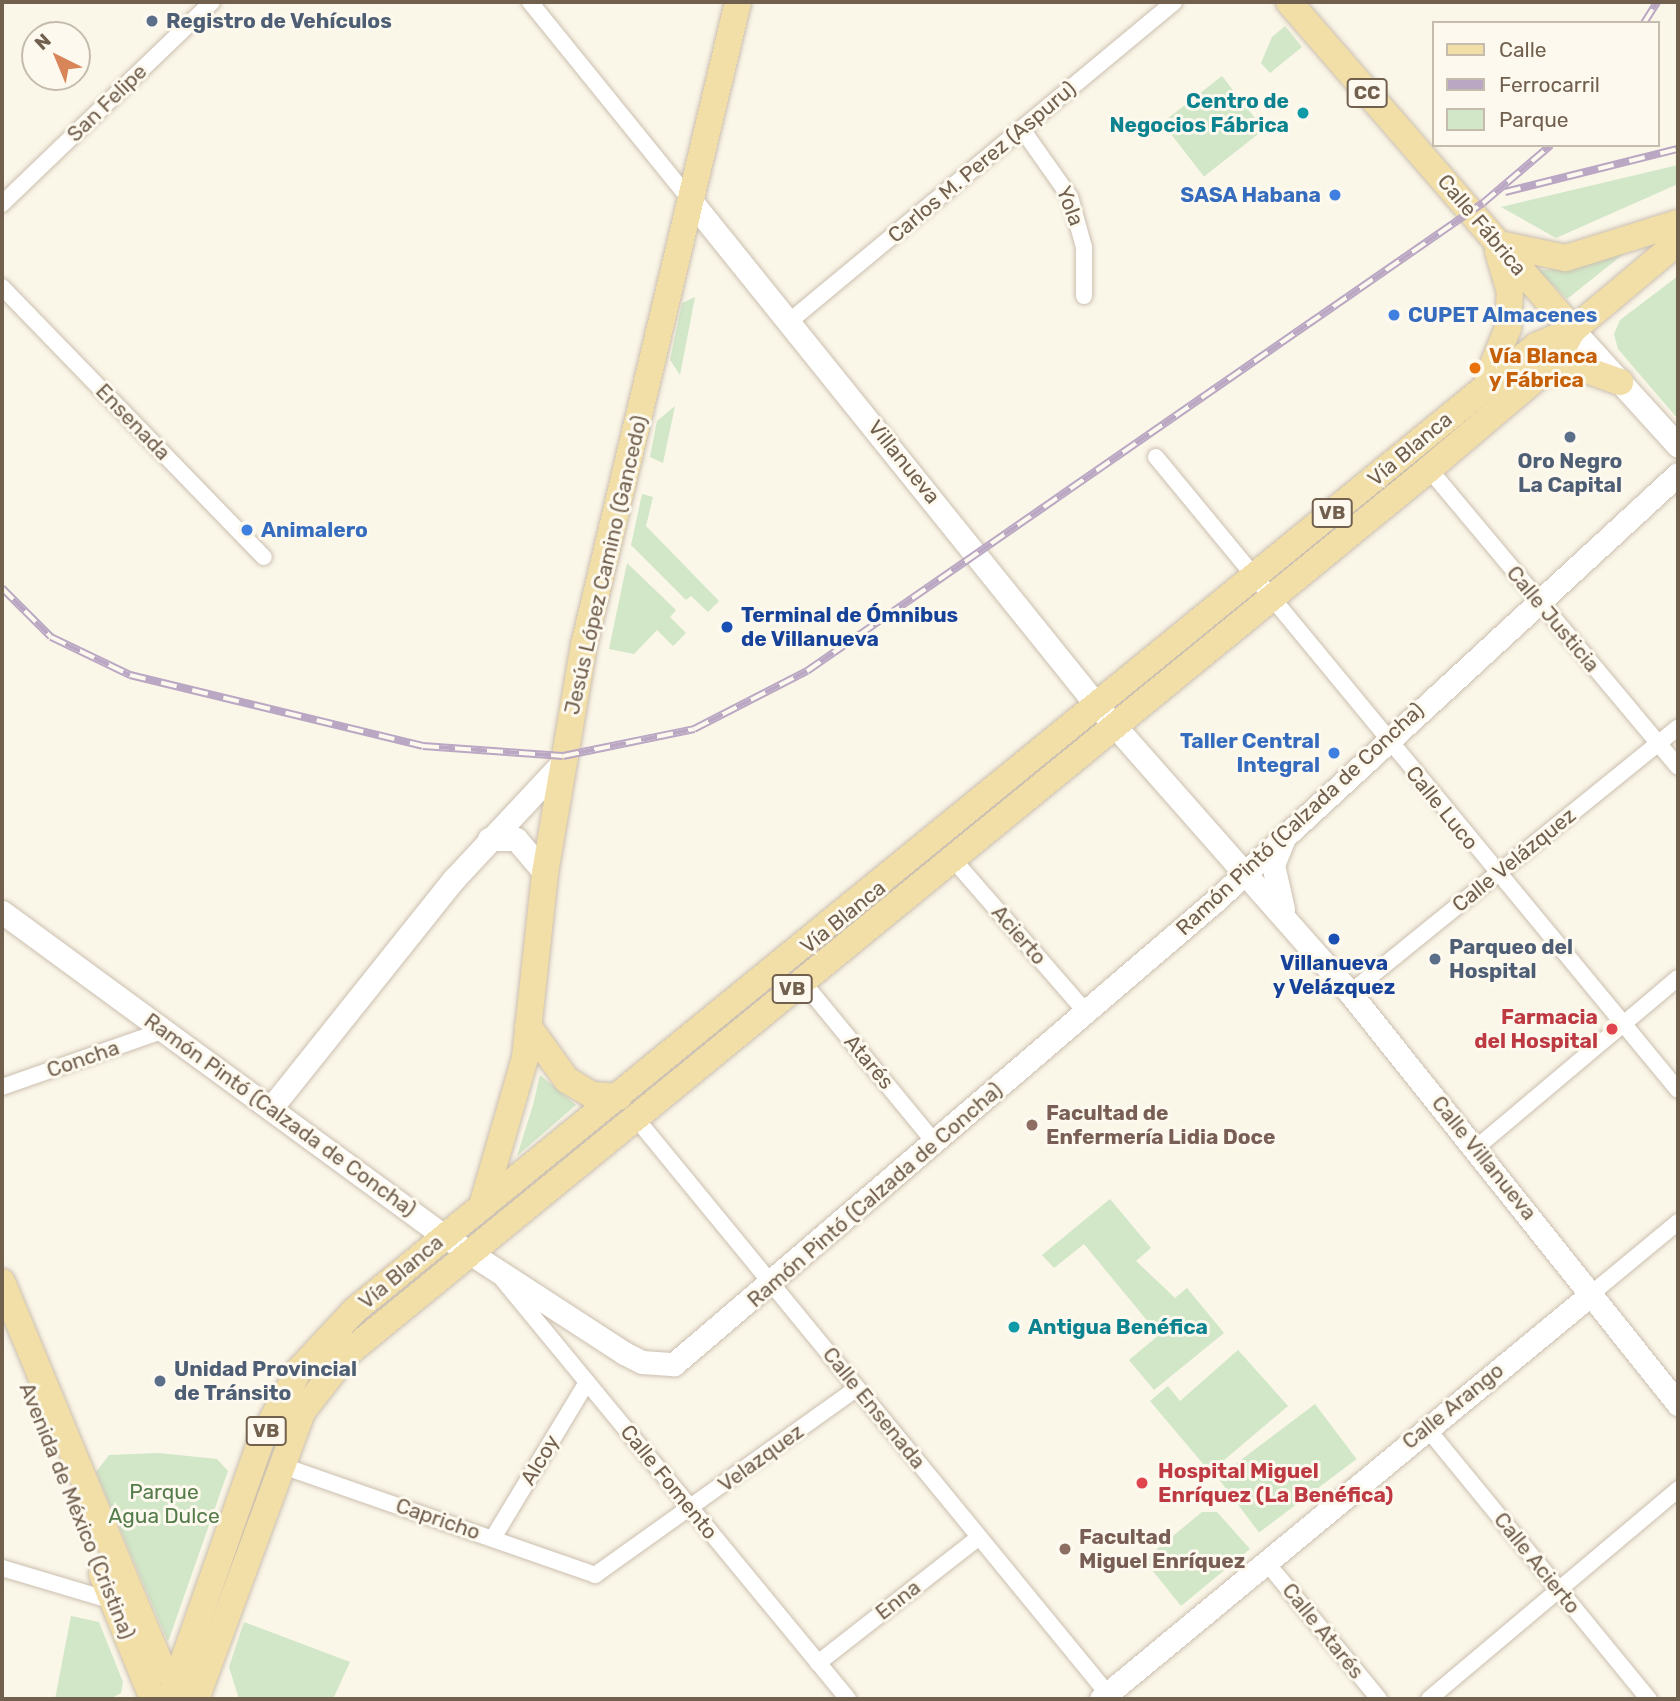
<!DOCTYPE html>
<html>
<head>
<meta charset="utf-8">
<style>
	body { margin:0 }
	#map { position:relative; width:1680px; height:1701px; overflow:hidden; background:#faf6e8; font-family:Rubik,sans-serif }
	div>[style] { position:absolute }
	.green>* { inset:0; background:#d1e7c8; transform-origin:0 0 }
	.roads { filter:drop-shadow(0 0 2px #cbbfaf) drop-shadow(0 0 2px #cbbfaf) }
	.street>* { height:16px; margin:-8px; padding:0 8px; transform-origin:8px; border-radius:8px; background:#fff }
	.secondary>* { height:23px; margin:-11.5px; padding:0 11.5px; transform-origin:11.5px; border-radius:11.5px; background:#fff }
	.primary>* { height:26px; margin:-13px; padding:0 13px; transform-origin:13px; border-radius:13px; background:#f2dfa8 }
	.rail>* { height:8px; margin-top:-4px; transform-origin:0; background:repeating-linear-gradient(90deg,#fdf9ee 0 16px,#baa7c3 0 32px); box-sizing:border-box; border-block:2px solid #baa7c3 }
	.dots>* { width:19px; height:19px; translate:-50% -50%; box-sizing:border-box; border:4px solid #fdf9ee; border-radius:50% }
	span { translate:-50% -50%; white-space:nowrap; text-align:center; line-height:1.15; -webkit-text-stroke:6px #fdf9ee; paint-order:stroke }
	.shield-label span { padding:2px 5px; background:#fdf9ee; border:2px solid; border-radius:5px; -webkit-text-stroke-width:0 }
	.shield-label { font-size:19px; color:#72604f; font-weight:700 }
	.service-label { font-size:21px; color:#4e5e75; font-weight:700 }
	.left { translate:0 -50%; text-align:left }
	.culture-label { font-size:21px; color:#0d838f; font-weight:700 }
	.right { translate:-100% -50%; text-align:right }
	.street-label { font-size:21px; color:#72604f }
	.shop-label { font-size:21px; color:#366cbe; font-weight:700 }
	.food-label { font-size:21px; color:#c56008; font-weight:700 }
	.transit-label { font-size:21px; color:#164399; font-weight:700 }
	.health-label { font-size:21px; color:#be3a42; font-weight:700 }
	.education-label { font-size:21px; color:#785e54; font-weight:700 }
	.park-label { font-size:21px; color:#547c4b }
	.frame { position:absolute; inset:0; border:4px solid #72604f; pointer-events:none }
	.legend { position:absolute; left:1432px; top:21px; width:228px; height:126px; box-sizing:border-box; background:#fdf9ee; border:2px solid #c5bcae; margin:0; padding:9px 12px; list-style:none; font-size:21px; color:#72604f }
	.legend li { display:flex; align-items:center; gap:14px; height:35px }
	.legend b { width:35px; border:2px solid #c5bcae }
	.north { position:absolute; left:21px; top:21px; width:70px; height:70px; box-sizing:border-box; background:#fdf9ee; border:2px solid #c5bcae; border-radius:50%; rotate:317deg; font-size:19px; font-weight:700; line-height:28px; text-align:center; color:#72604f }
	.north::after { content:''; display:block; margin:auto; width:24px; height:32px; background:#d8855a; clip-path:polygon(50% 0,100% 100%,50% 72%,0 100%) }
</style>
</head>
<body>
<div id="map">
	<div class="green">
		<div style="clip-path:polygon(1285px 26px,1302px 47px,1270px 73px,1261px 63px,1272px 37px)"></div>
		<div style="left:1222px;top:76px;width:68px;height:76px;rotate:52deg"></div>
		<div style="clip-path:polygon(1678px 165px,1678px 184px,1556px 238px,1501px 207px)"></div>
		<div style="clip-path:polygon(1631px 248px,1567px 299px,1538px 270px,1563px 269px)"></div>
		<div style="clip-path:polygon(1678px 276px,1678px 419px,1618px 349px,1614px 334px,1620px 320px)"></div>
		<div style="clip-path:polygon(695px 297px,680px 375px,670px 360px,682px 303px)"></div>
		<div style="clip-path:polygon(675px 406px,663px 463px,650px 457px,657px 421px)"></div>
		<div style="clip-path:polygon(642px 494px,653px 497px,646px 526px,719px 601px,708px 612px,691px 596px,686px 600px,631px 545px)"></div>
		<div style="clip-path:polygon(627px 563px,676px 610px,670px 617px,686px 633px,673px 646px,657px 630px,634px 654px,609px 649px)"></div>
		<div style="clip-path:polygon(540px 1075px,576px 1105px,517px 1156px,533px 1105px)"></div>
		<div style="clip-path:polygon(1110px 1199px,1151px 1248px,1136px 1261px,1175px 1298px,1187px 1288px,1224px 1333px,1154px 1390px,1129px 1360px,1159px 1335px,1084px 1244px,1054px 1268px,1042px 1255px)"></div>
		<div style="clip-path:polygon(1238px 1350px,1288px 1406px,1210px 1472px,1150px 1401px,1168px 1386px,1180px 1401px)"></div>
		<div style="left:1315px;top:1404px;width:69px;height:122px;rotate:53deg"></div>
		<div style="clip-path:polygon(159px 1453px,217px 1459px,228px 1471px,168px 1642px,96px 1472px,109px 1455px)"></div>
		<div style="clip-path:polygon(1202px 1512px,1217px 1512px,1250px 1549px,1181px 1606px,1144px 1560px)"></div>
		<div style="clip-path:polygon(71px 1616px,99px 1622px,123px 1682px,121px 1693px,110px 1699px,55px 1699px)"></div>
		<div style="clip-path:polygon(244px 1622px,350px 1662px,333px 1699px,239px 1699px,229px 1667px)"></div>
	</div>
	<div class="roads">
		<div class="street">
			<div style="left:530px;top:2px;width:256px;rotate:51deg"></div>
			<div style="left:1022px;top:129px;width:83px;rotate:54.8deg"></div>
			<div style="left:1070px;top:197px;width:52px;rotate:74.4deg"></div>
			<div style="left:1084px;top:247px;width:49px;rotate:90deg"></div>
			<div style="left:2px;top:204px;width:291px;rotate:-43.9deg"></div>
			<div style="left:2px;top:287px;width:376px;rotate:45.9deg"></div>
			<div style="left:790px;top:321px;width:499px;rotate:-39.7deg"></div>
			<div style="left:1156px;top:457px;width:820px;rotate:50.49deg"></div>
			<div style="left:1429px;top:469px;width:388px;rotate:50.1deg"></div>
			<div style="left:952px;top:858px;width:204px;rotate:49deg"></div>
			<div style="left:802px;top:981px;width:210px;rotate:50.6deg"></div>
			<div style="left:1350px;top:993px;width:422px;rotate:-39deg"></div>
			<div style="left:2px;top:1087px;width:173px;rotate:-19.3deg"></div>
			<div style="left:635px;top:1117px;width:752px;rotate:50.66deg"></div>
			<div style="left:1476px;top:1148px;width:264px;rotate:-40.1deg"></div>
			<div style="left:503px;top:1280px;width:543px;rotate:50.53deg"></div>
			<div style="left:1591px;top:1294px;width:113px;rotate:-39.6deg"></div>
			<div style="left:1426px;top:1427px;width:352px;rotate:50.7deg"></div>
			<div style="left:280px;top:1465px;width:334px;rotate:19.2deg"></div>
			<div style="left:595px;top:1575px;width:322px;rotate:-35.5deg"></div>
			<div style="left:493px;top:1538px;width:182px;rotate:-58.9deg"></div>
			<div style="left:1267px;top:1563px;width:176px;rotate:50.5deg"></div>
			<div style="left:2px;top:1568px;width:116px;rotate:16.6deg"></div>
			<div style="left:818px;top:1663px;width:204px;rotate:-38deg"></div>
			<div style="left:1429px;top:1699px;width:326px;rotate:-40.1deg"></div>
		</div>
		<div class="secondary">
			<div style="left:691px;top:201px;width:651px;rotate:51.18deg"></div>
			<div style="left:1099px;top:708px;width:380px;rotate:48.6deg"></div>
			<div style="left:1350px;top:993px;width:526px;rotate:51.41deg"></div>
			<div style="left:1573px;top:330px;width:156px;rotate:47.8deg"></div>
			<div style="left:489px;top:839px;width:27px"></div>
			<div style="left:516px;top:839px;width:45px;rotate:49.5deg"></div>
			<div style="left:1283px;top:909px;width:45px;rotate:-102.8deg"></div>
			<div style="left:1273px;top:865px;width:29px;rotate:-68deg"></div>
			<div style="left:2px;top:912px;width:548px;rotate:36.24deg"></div>
			<div style="left:444px;top:1236px;width:215px;rotate:33deg"></div>
			<div style="left:624px;top:1353px;width:20px;rotate:27deg"></div>
			<div style="left:642px;top:1362px;width:32px;rotate:4deg"></div>
			<div style="left:674px;top:1364px;width:713px;rotate:-40.57deg"></div>
			<div style="left:1216px;top:900px;width:628px;rotate:-42.68deg"></div>
			<div style="left:271px;top:1108px;width:293px;rotate:-51.4deg"></div>
			<div style="left:454px;top:879px;width:158px;rotate:-47deg"></div>
			<div style="left:1101px;top:1699px;width:636px;rotate:-39.57deg"></div>
		</div>
		<div class="primary">
			<div style="left:1289px;top:2px;width:434px;rotate:49.1deg"></div>
			<div style="left:1499px;top:244px;width:68px;rotate:11.8deg"></div>
			<div style="left:1566px;top:258px;width:117px;rotate:-17.4deg"></div>
			<div style="left:1541px;top:375px;width:35px;rotate:-15deg"></div>
			<div style="left:1575px;top:366px;width:48px;rotate:19.6deg"></div>
			<div style="left:1488px;top:377px;width:53px;rotate:-67.8deg"></div>
			<div style="left:1508px;top:328px;width:36px;rotate:-87deg"></div>
			<div style="left:1510px;top:292px;width:43px;rotate:-106.3deg"></div>
			<div style="left:528px;top:1026px;width:67px;rotate:54.2deg"></div>
			<div style="left:567px;top:1080px;width:29px;rotate:31deg"></div>
			<div style="left:592px;top:1095px;width:27px;rotate:4deg"></div>
			<div style="left:482px;top:1206px;width:154px;rotate:-73.8deg"></div>
			<div style="left:525px;top:1058px;width:186px;rotate:-83.8deg"></div>
			<div style="left:545px;top:873px;width:231px;rotate:-80.3deg"></div>
			<div style="left:584px;top:645px;width:661px;rotate:-76.53deg"></div>
			<div style="left:2px;top:1282px;width:410px;rotate:67.5deg"></div>
			<div style="left:159px;top:1661px;width:40px;rotate:49deg"></div>
			<div style="left:102px;top:1574px;width:135px;rotate:67.8deg"></div>
			<div style="left:170px;top:1699px;width:275px;rotate:-70.6deg"></div>
			<div style="left:261px;top:1440px;width:80px;rotate:-61.5deg"></div>
			<div style="left:299px;top:1370px;width:82px;rotate:-47deg"></div>
			<div style="left:355px;top:1310px;width:1524px;rotate:-39.22deg"></div>
			<div style="left:1536px;top:346px;width:40px;rotate:-23.4deg"></div>
			<div style="left:1573px;top:330px;width:137px;rotate:-40deg"></div>
			<div style="left:196px;top:1699px;width:306px;rotate:-69.7deg"></div>
			<div style="left:302px;top:1412px;width:75px;rotate:-52.1deg"></div>
			<div style="left:348px;top:1353px;width:1396px;rotate:-39.27deg"></div>
			<div style="left:1429px;top:469px;width:165px;rotate:-40.3deg"></div>
			<div style="left:1555px;top:362px;width:37px;rotate:-61deg"></div>
		</div>
	</div>
	<div class="rail">
		<div style="left:1644px;top:23px;width:25px;rotate:-58deg"></div>
		<div style="left:1505px;top:192px;width:178px;rotate:-14deg"></div>
		<div style="left:2px;top:588px;width:69px;rotate:45deg"></div>
		<div style="left:51px;top:637px;width:88px;rotate:25.7deg"></div>
		<div style="left:130px;top:675px;width:301px;rotate:13.6deg"></div>
		<div style="left:423px;top:746px;width:140px;rotate:4.1deg"></div>
		<div style="left:563px;top:756px;width:134px;rotate:-11.6deg"></div>
		<div style="left:694px;top:729px;width:127px;rotate:-27.2deg"></div>
		<div style="left:807px;top:671px;width:822px;rotate:-34.7deg"></div>
		<div style="left:1483px;top:203px;width:89px;rotate:-40.5deg"></div>
	</div>
	<div class="dots">
		<div style="left:152px;top:21px;background:#5c6f8a"></div>
		<div style="left:1303px;top:113px;background:#0f9aa8"></div>
		<div style="left:1335px;top:195px;background:#3f7fe0"></div>
		<div style="left:1394px;top:315px;background:#3f7fe0"></div>
		<div style="left:1475px;top:368px;background:#e8710a"></div>
		<div style="left:1570px;top:437px;background:#5c6f8a"></div>
		<div style="left:247px;top:530px;background:#3f7fe0"></div>
		<div style="left:727px;top:627px;background:#1a4fb4"></div>
		<div style="left:1334px;top:753px;background:#3f7fe0"></div>
		<div style="left:1334px;top:939px;background:#1a4fb4"></div>
		<div style="left:1435px;top:959px;background:#5c6f8a"></div>
		<div style="left:1612px;top:1029px;background:#e0444e"></div>
		<div style="left:1032px;top:1125px;background:#8d6e63"></div>
		<div style="left:1014px;top:1327px;background:#0f9aa8"></div>
		<div style="left:160px;top:1381px;background:#5c6f8a"></div>
		<div style="left:1142px;top:1483px;background:#e0444e"></div>
		<div style="left:1065px;top:1549px;background:#8d6e63"></div>
	</div>
	<div class="shield-label">
		<span style="left:1367px;top:93px">CC</span>
		<span style="left:1332px;top:513px">VB</span>
		<span style="left:792px;top:989px">VB</span>
		<span style="left:266px;top:1431px">VB</span>
	</div>
	<div class="service-label">
		<span class="left" style="left:166px;top:21px">Registro de Vehículos</span>
		<span style="left:1570px;top:473px">Oro Negro<br>La Capital</span>
		<span class="left" style="left:1449px;top:959px">Parqueo del<br>Hospital</span>
		<span class="left" style="left:174px;top:1381px">Unidad Provincial<br>de Tránsito</span>
	</div>
	<div class="culture-label">
		<span class="right" style="left:1289px;top:113px">Centro de<br>Negocios Fábrica</span>
		<span class="left" style="left:1028px;top:1327px">Antigua Benéfica</span>
	</div>
	<div class="street-label">
		<span style="left:107px;top:103px;rotate:-44deg">San Felipe</span>
		<span style="left:982px;top:162px;rotate:-40deg">Carlos M. Perez (Aspuru)</span>
		<span style="left:1070px;top:206px;rotate:69deg">Yola</span>
		<span style="left:1482px;top:225px;rotate:50deg">Calle Fábrica</span>
		<span style="left:133px;top:422px;rotate:46deg">Ensenada</span>
		<span style="left:1410px;top:449px;rotate:-40deg">Vía Blanca</span>
		<span style="left:904px;top:462px;rotate:51deg">Villanueva</span>
		<span style="left:606px;top:565px;rotate:-77deg">Jesús López Camino (Gancedo)</span>
		<span style="left:1553px;top:619px;rotate:50deg">Calle Justicia</span>
		<span style="left:1442px;top:808px;rotate:51deg">Calle Luco</span>
		<span style="left:1300px;top:819px;rotate:-43deg">Ramón Pintó (Calzada de Concha)</span>
		<span style="left:1514px;top:860px;rotate:-39deg">Calle Velázquez</span>
		<span style="left:843px;top:917px;rotate:-39deg">Vía Blanca</span>
		<span style="left:1019px;top:935px;rotate:49deg">Acierto</span>
		<span style="left:83px;top:1059px;rotate:-19deg">Concha</span>
		<span style="left:869px;top:1062px;rotate:50deg">Atarés</span>
		<span style="left:280px;top:1115px;rotate:36deg">Ramón Pintó (Calzada de Concha)</span>
		<span style="left:1484px;top:1158px;rotate:51deg">Calle Villanueva</span>
		<span style="left:875px;top:1195px;rotate:-41deg">Ramón Pintó (Calzada de Concha)</span>
		<span style="left:401px;top:1272px;rotate:-40deg">Vía Blanca</span>
		<span style="left:1453px;top:1406px;rotate:-39deg">Calle Arango</span>
		<span style="left:874px;top:1408px;rotate:51deg">Calle Ensenada</span>
		<span style="left:761px;top:1458px;rotate:-36deg">Velazquez</span>
		<span style="left:540px;top:1460px;rotate:-59deg">Alcoy</span>
		<span style="left:669px;top:1482px;rotate:51deg">Calle Fomento</span>
		<span style="left:77px;top:1511px;rotate:68deg">Avenida de México (Cristina)</span>
		<span style="left:438px;top:1519px;rotate:19deg">Capricho</span>
		<span style="left:1537px;top:1563px;rotate:51deg">Calle Acierto</span>
		<span style="left:898px;top:1600px;rotate:-38deg">Enna</span>
		<span style="left:1323px;top:1631px;rotate:51deg">Calle Atarés</span>
	</div>
	<div class="shop-label">
		<span class="right" style="left:1321px;top:195px">SASA Habana</span>
		<span class="left" style="left:1408px;top:315px">CUPET Almacenes</span>
		<span class="left" style="left:261px;top:530px">Animalero</span>
		<span class="right" style="left:1320px;top:753px">Taller Central<br>Integral</span>
	</div>
	<div class="food-label">
		<span class="left" style="left:1489px;top:368px">Vía Blanca<br>y Fábrica</span>
	</div>
	<div class="transit-label">
		<span class="left" style="left:741px;top:627px">Terminal de Ómnibus<br>de Villanueva</span>
		<span style="left:1334px;top:975px">Villanueva<br>y Velázquez</span>
	</div>
	<div class="health-label">
		<span class="right" style="left:1598px;top:1029px">Farmacia<br>del Hospital</span>
		<span class="left" style="left:1158px;top:1483px">Hospital Miguel<br>Enríquez (La Benéfica)</span>
	</div>
	<div class="education-label">
		<span class="left" style="left:1046px;top:1125px">Facultad de<br>Enfermería Lidia Doce</span>
		<span class="left" style="left:1079px;top:1549px">Facultad<br>Miguel Enríquez</span>
	</div>
	<div class="park-label">
		<span style="left:164px;top:1504px">Parque<br>Agua Dulce</span>
	</div>
	<div class="frame"></div>
	<ul class="legend">
	<li><b style="height:9px;background:#f2dfa8"></b>Calle</li>
	<li><b style="height:9px;background:#baa7c3"></b>Ferrocarril</li>
	<li><b style="height:19px;background:#d1e7c8"></b>Parque</li>
	</ul>
	<div class="north">N</div>
</div>
</body>
</html>
